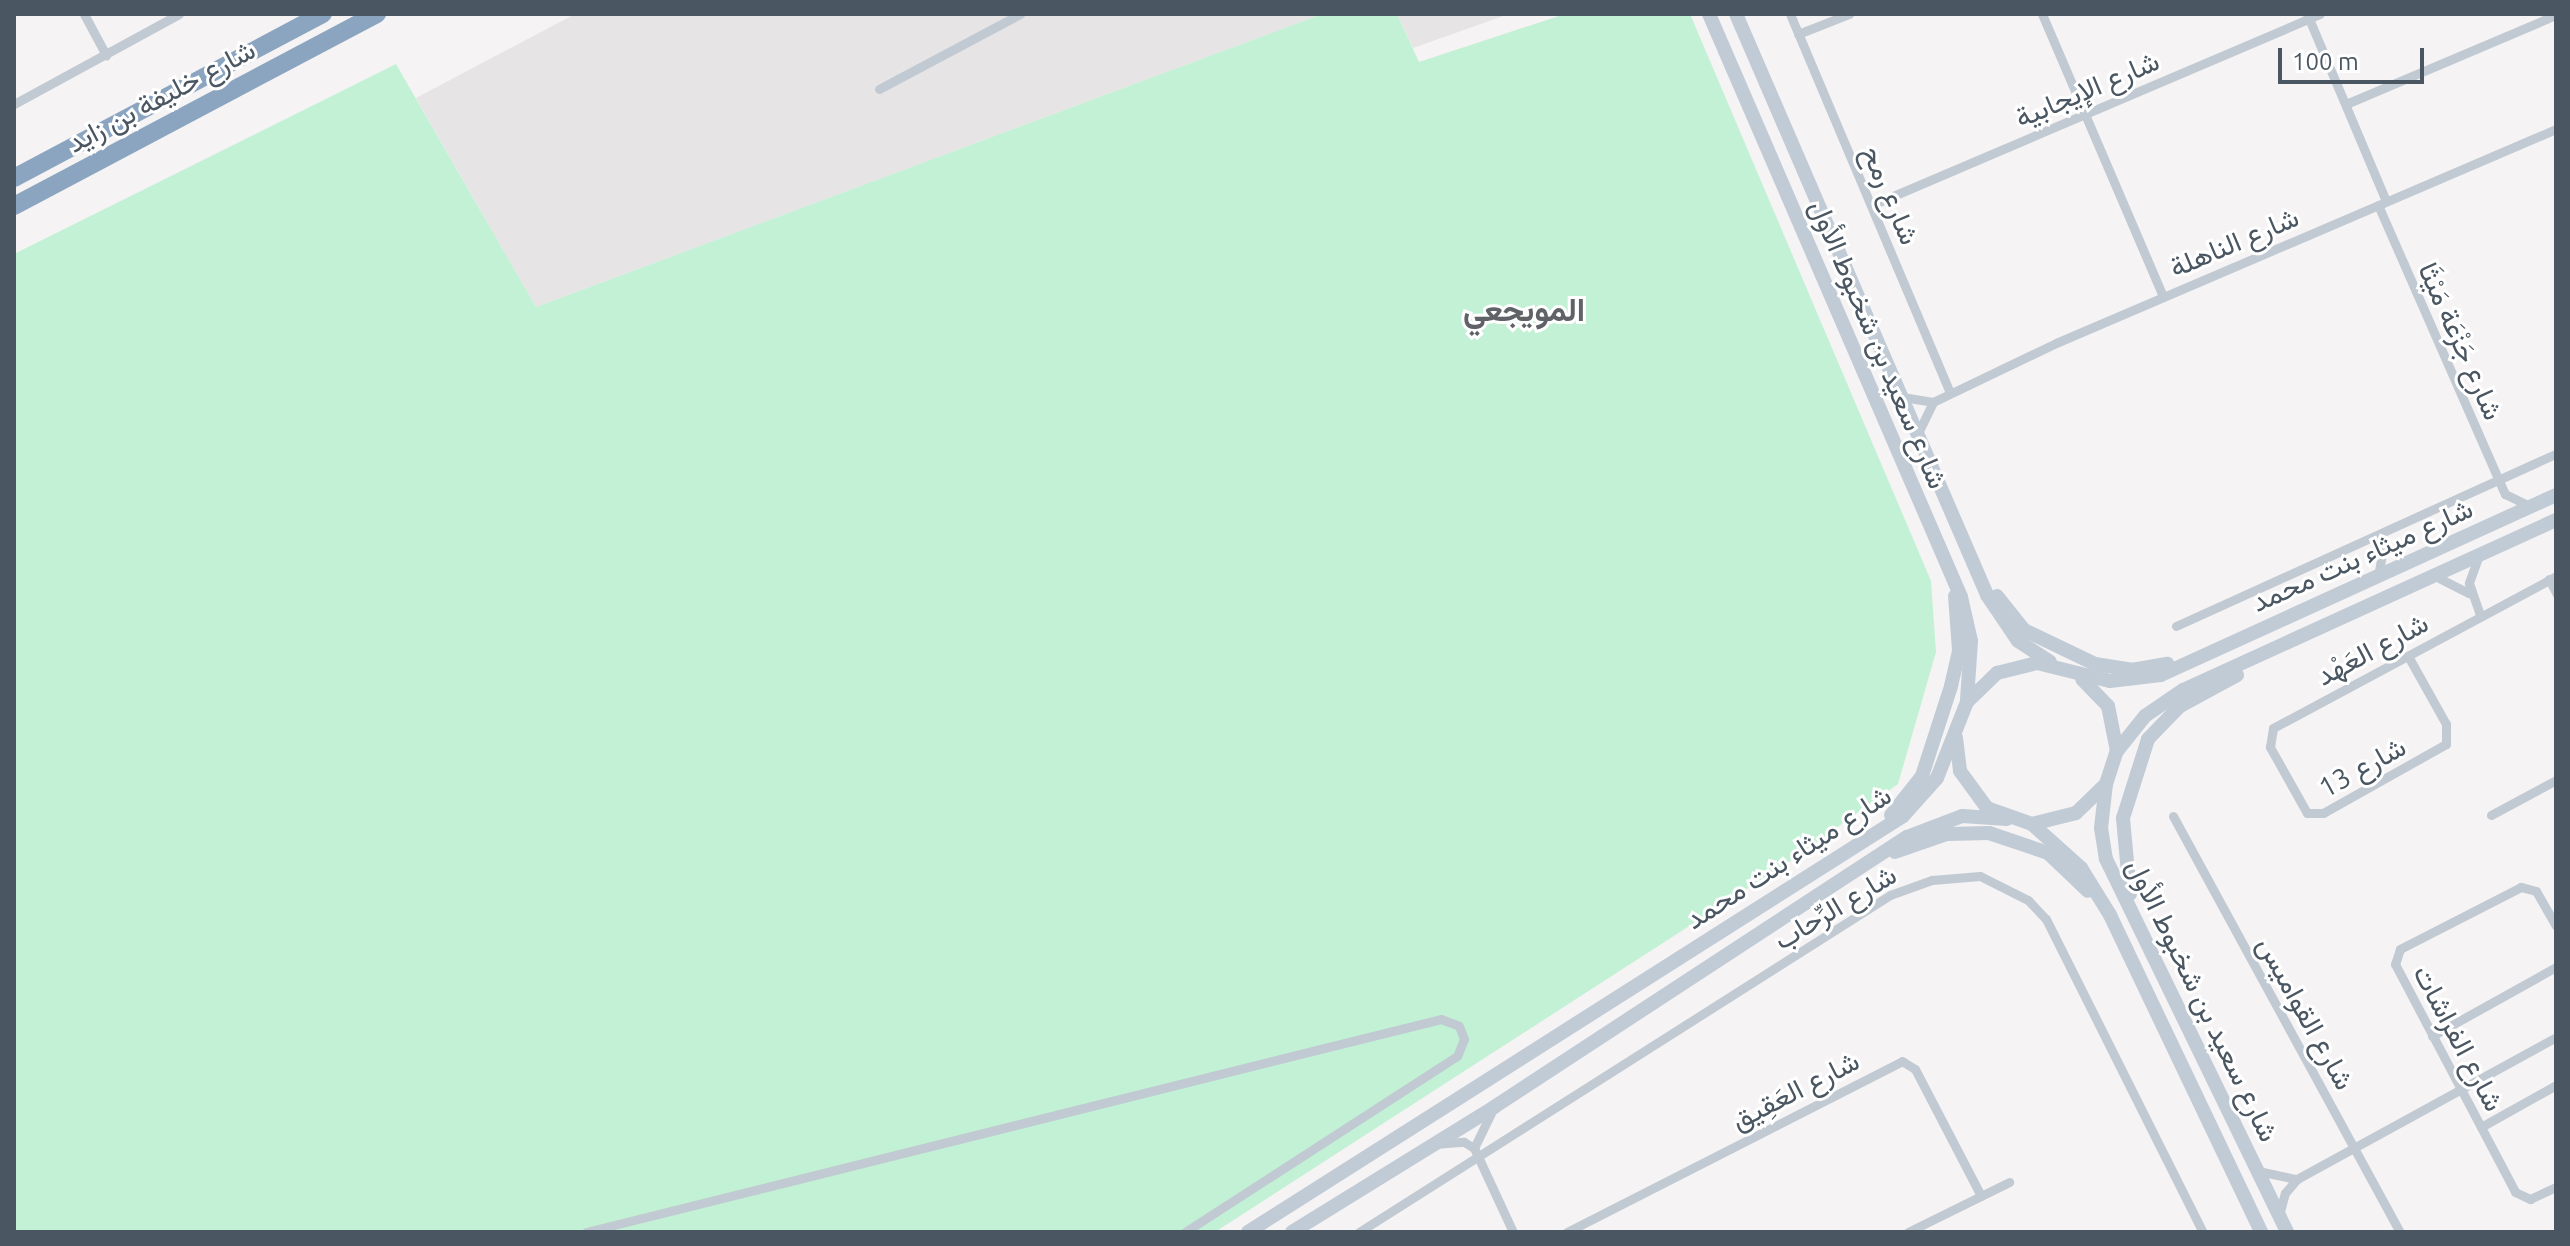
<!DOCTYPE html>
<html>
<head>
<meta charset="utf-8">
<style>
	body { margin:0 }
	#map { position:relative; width:2570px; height:1246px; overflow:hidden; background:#f5f3f3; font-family:Ubuntu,Vazirmatn,sans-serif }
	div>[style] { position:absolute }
	.education>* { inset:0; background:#e6e4e5 }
	.green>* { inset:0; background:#c3f1d5 }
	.street>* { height:9px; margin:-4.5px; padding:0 4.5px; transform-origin:4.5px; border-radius:4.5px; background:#c1cad2 }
	.secondary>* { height:14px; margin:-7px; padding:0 7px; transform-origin:7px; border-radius:7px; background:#c1cbd6 }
	.highway>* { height:18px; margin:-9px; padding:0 9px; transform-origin:9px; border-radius:9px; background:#8ba5c1 }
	span { translate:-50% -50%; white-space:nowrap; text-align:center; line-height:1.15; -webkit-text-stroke:6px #fff; paint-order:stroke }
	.street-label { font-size:28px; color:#4a5661 }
	.quarter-label { font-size:32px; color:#5f6368; font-weight:700 }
	.frame { position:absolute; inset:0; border:16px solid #4a5661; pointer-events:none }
	.scale { position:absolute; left:2278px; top:48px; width:146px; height:36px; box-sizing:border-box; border:4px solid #4a5661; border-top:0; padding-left:10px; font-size:24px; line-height:28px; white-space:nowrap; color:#4a5661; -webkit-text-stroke:6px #fff; paint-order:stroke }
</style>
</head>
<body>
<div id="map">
	<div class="education">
		<div style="clip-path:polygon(575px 14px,1322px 14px,536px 307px,416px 98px)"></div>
		<div style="clip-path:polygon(1397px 14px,1509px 14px,1413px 48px)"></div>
	</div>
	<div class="green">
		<div style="clip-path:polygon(1322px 14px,1397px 14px,1419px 62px,1565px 14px,1690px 14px,1931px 581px,1936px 652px,1898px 784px,1790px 861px,1215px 1232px,14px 1232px,14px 254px,396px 64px,536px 307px)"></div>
	</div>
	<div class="street">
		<div style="left:84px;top:14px;width:47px;rotate:61.8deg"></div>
		<div style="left:1790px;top:14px;width:411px;rotate:67.1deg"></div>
		<div style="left:2042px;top:14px;width:307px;rotate:66.8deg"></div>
		<div style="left:2307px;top:14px;width:203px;rotate:67.1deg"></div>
		<div style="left:1798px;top:34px;width:55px;rotate:-21.4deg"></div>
		<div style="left:879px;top:89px;width:160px;rotate:-28deg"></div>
		<div style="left:14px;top:104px;width:188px;rotate:-28.6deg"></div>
		<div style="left:2346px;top:104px;width:228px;rotate:-23deg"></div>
		<div style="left:1872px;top:205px;width:487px;rotate:-23.1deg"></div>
		<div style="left:2378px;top:205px;width:316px;rotate:66.3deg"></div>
		<div style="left:2505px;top:494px;width:28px;rotate:26deg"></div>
		<div style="left:1902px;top:397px;width:31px;rotate:9deg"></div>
		<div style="left:1933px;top:402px;width:136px;rotate:-25.6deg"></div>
		<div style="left:2056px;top:343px;width:544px;rotate:-23.17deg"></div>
		<div style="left:1917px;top:435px;width:37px;rotate:-64deg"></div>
		<div style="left:2376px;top:536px;width:19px;rotate:72deg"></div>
		<div style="left:2382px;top:554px;width:23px;rotate:100deg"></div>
		<div style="left:2479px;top:555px;width:30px;rotate:110deg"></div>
		<div style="left:2469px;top:583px;width:34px;rotate:71deg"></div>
		<div style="left:2435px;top:576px;width:38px;rotate:27deg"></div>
		<div style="left:2549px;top:579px;width:16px;rotate:63deg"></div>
		<div style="left:2176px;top:626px;width:417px;rotate:-24.4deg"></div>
		<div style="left:2408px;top:656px;width:78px;rotate:60.8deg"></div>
		<div style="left:2446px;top:724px;width:20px;rotate:90deg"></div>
		<div style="left:2446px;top:744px;width:141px;rotate:150.7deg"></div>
		<div style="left:2323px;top:813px;width:16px;rotate:180deg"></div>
		<div style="left:2307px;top:813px;width:76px;rotate:-119.3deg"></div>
		<div style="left:2270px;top:747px;width:19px;rotate:-81deg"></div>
		<div style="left:2273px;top:728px;width:321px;rotate:-28.2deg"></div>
		<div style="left:2491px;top:815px;width:74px;rotate:-28.3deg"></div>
		<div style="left:2173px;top:816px;width:474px;rotate:61.4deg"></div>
		<div style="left:2556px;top:926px;width:40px;rotate:-119.7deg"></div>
		<div style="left:2536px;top:891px;width:16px;rotate:-165deg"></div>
		<div style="left:2521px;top:887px;width:136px;rotate:152.9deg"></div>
		<div style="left:2400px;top:949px;width:16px;rotate:108deg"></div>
		<div style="left:2395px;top:964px;width:258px;rotate:62.2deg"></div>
		<div style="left:2515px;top:1192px;width:17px;rotate:25deg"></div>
		<div style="left:2530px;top:1199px;width:29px;rotate:-25deg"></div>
		<div style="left:2432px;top:1036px;width:142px;rotate:-29.1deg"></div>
		<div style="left:2481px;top:1127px;width:86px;rotate:-29.2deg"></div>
		<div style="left:1433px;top:1144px;width:31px;rotate:-4deg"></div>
		<div style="left:1464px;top:1142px;width:12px;rotate:31deg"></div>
		<div style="left:1474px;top:1148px;width:93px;rotate:65.1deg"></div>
		<div style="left:1474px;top:1148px;width:43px;rotate:-64deg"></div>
		<div style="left:2258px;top:1171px;width:40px;rotate:12deg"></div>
		<div style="left:2279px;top:1215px;width:23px;rotate:-75deg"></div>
		<div style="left:2285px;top:1193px;width:18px;rotate:-49deg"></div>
		<div style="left:2297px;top:1179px;width:295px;rotate:-28.7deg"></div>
		<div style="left:586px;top:1232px;width:881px;rotate:-13.99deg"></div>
		<div style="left:1441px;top:1019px;width:19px;rotate:21deg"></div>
		<div style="left:1459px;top:1026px;width:14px;rotate:69deg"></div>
		<div style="left:1464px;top:1039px;width:18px;rotate:112deg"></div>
		<div style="left:1457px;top:1056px;width:324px;rotate:147.1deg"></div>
		<div style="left:1359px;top:1232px;width:629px;rotate:-32.4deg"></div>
		<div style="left:1890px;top:895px;width:45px;rotate:-19.7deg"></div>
		<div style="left:1932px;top:880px;width:48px;rotate:-4.8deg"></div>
		<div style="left:1980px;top:876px;width:54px;rotate:26.6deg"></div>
		<div style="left:2028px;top:900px;width:26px;rotate:47deg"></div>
		<div style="left:2046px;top:919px;width:350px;rotate:63.4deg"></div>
		<div style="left:1567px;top:1232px;width:376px;rotate:-27deg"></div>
		<div style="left:1902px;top:1061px;width:15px;rotate:32deg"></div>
		<div style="left:1915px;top:1069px;width:143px;rotate:62.5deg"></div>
		<div style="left:1908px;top:1232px;width:113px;rotate:-26.3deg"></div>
	</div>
	<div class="secondary">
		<div style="left:1709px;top:14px;width:635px;rotate:66.62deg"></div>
		<div style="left:1961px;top:597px;width:45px;rotate:77.2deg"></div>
		<div style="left:1971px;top:641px;width:59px;rotate:93.9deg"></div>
		<div style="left:1736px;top:14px;width:633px;rotate:66.63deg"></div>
		<div style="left:1987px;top:595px;width:55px;rotate:56deg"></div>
		<div style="left:2018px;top:641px;width:38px;rotate:33deg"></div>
		<div style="left:1997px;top:596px;width:43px;rotate:51.5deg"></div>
		<div style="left:2024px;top:630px;width:79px;rotate:25.6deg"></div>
		<div style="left:2095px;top:664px;width:37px;rotate:9deg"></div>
		<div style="left:2132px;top:670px;width:36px;rotate:-10deg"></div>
		<div style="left:1956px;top:738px;width:33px;rotate:83deg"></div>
		<div style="left:1960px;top:771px;width:46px;rotate:53.9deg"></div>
		<div style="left:1987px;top:808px;width:48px;rotate:19.6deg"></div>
		<div style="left:2032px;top:824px;width:45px;rotate:-14deg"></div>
		<div style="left:2076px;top:813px;width:42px;rotate:-44deg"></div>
		<div style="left:2106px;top:784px;width:35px;rotate:-72deg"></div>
		<div style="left:2117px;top:751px;width:46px;rotate:-101.3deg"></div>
		<div style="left:2108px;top:706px;width:37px;rotate:-134deg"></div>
		<div style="left:2117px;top:751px;width:45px;rotate:-51.3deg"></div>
		<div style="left:2145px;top:716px;width:46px;rotate:-34.4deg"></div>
		<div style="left:2183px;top:690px;width:410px;rotate:-24.5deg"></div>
		<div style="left:2106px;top:784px;width:44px;rotate:96.5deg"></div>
		<div style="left:2101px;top:828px;width:31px;rotate:81deg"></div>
		<div style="left:2106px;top:859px;width:415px;rotate:64.1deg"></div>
		<div style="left:1891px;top:815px;width:50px;rotate:-51.5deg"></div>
		<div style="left:1922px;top:776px;width:95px;rotate:-72.1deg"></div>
		<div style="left:1951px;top:686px;width:37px;rotate:-77deg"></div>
		<div style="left:1959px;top:650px;width:54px;rotate:-94.2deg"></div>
		<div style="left:2032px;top:824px;width:66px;rotate:41.9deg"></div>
		<div style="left:2081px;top:868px;width:55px;rotate:58.3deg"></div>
		<div style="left:2110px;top:915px;width:351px;rotate:64.5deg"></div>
		<div style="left:1895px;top:852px;width:55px;rotate:-19.1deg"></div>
		<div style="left:1947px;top:834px;width:42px;rotate:-1.4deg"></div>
		<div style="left:1989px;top:833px;width:62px;rotate:18.7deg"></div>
		<div style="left:2048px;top:853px;width:55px;rotate:43.5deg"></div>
		<div style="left:2130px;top:894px;width:76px;rotate:-95.3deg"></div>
		<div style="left:2123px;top:818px;width:83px;rotate:-72.4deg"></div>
		<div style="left:2148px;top:739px;width:46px;rotate:-45.9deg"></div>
		<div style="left:2180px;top:706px;width:65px;rotate:-28.5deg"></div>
		<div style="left:1248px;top:1232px;width:776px;rotate:-32.42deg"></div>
		<div style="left:1903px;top:816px;width:51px;rotate:-48.2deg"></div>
		<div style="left:1937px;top:778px;width:82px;rotate:-68.5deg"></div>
		<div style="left:1967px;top:702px;width:42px;rotate:-44deg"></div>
		<div style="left:1997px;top:673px;width:41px;rotate:-14deg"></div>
		<div style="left:2037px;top:663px;width:75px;rotate:13.9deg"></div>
		<div style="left:2110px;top:681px;width:51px;rotate:-6.7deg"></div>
		<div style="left:2161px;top:675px;width:434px;rotate:-24.5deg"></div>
		<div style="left:1292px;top:1232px;width:238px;rotate:-31.7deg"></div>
		<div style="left:1494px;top:1107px;width:493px;rotate:-33.2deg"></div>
		<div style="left:1907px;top:837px;width:59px;rotate:-20.9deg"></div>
		<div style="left:1962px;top:816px;width:45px;rotate:3.8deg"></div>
	</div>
	<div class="highway">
		<div style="left:14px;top:178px;width:350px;rotate:-28deg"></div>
		<div style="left:14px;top:206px;width:411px;rotate:-27.9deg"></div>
	</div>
	<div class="street-label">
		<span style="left:2087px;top:89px;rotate:-23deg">شارع الإيجابية</span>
		<span style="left:161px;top:96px;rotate:-28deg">شارع خليفة بن زايد</span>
		<span style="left:1891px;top:195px;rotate:67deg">شارع رمح</span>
		<span style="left:2234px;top:242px;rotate:-23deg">شارع الناهلة</span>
		<span style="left:2461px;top:341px;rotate:66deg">شارع جَزْعَة مَيْثَا</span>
		<span style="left:1879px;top:344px;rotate:67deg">شارع سعيد بن شخبوط الأول</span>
		<span style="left:2362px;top:555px;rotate:-24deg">شارع ميثاء بنت محمد</span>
		<span style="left:2372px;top:649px;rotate:-28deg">شارع العَهْد</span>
		<span style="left:2362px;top:767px;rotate:-29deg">شارع 13</span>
		<span style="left:1788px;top:857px;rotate:-33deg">شارع ميثاء بنت محمد</span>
		<span style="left:1835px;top:907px;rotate:-31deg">شارع الرِّحاب</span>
		<span style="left:2203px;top:1000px;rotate:64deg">شارع سعيد بن شخبوط الأول</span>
		<span style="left:2306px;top:1013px;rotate:61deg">شارع القواميس</span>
		<span style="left:2459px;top:1038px;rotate:62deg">شارع الفراشات</span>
		<span style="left:1795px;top:1090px;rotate:-27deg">شارع العَقِيق</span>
	</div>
	<div class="quarter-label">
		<span style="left:1524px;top:309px">المويجعي</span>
	</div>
	<div class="frame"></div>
	<div class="scale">100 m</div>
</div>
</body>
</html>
